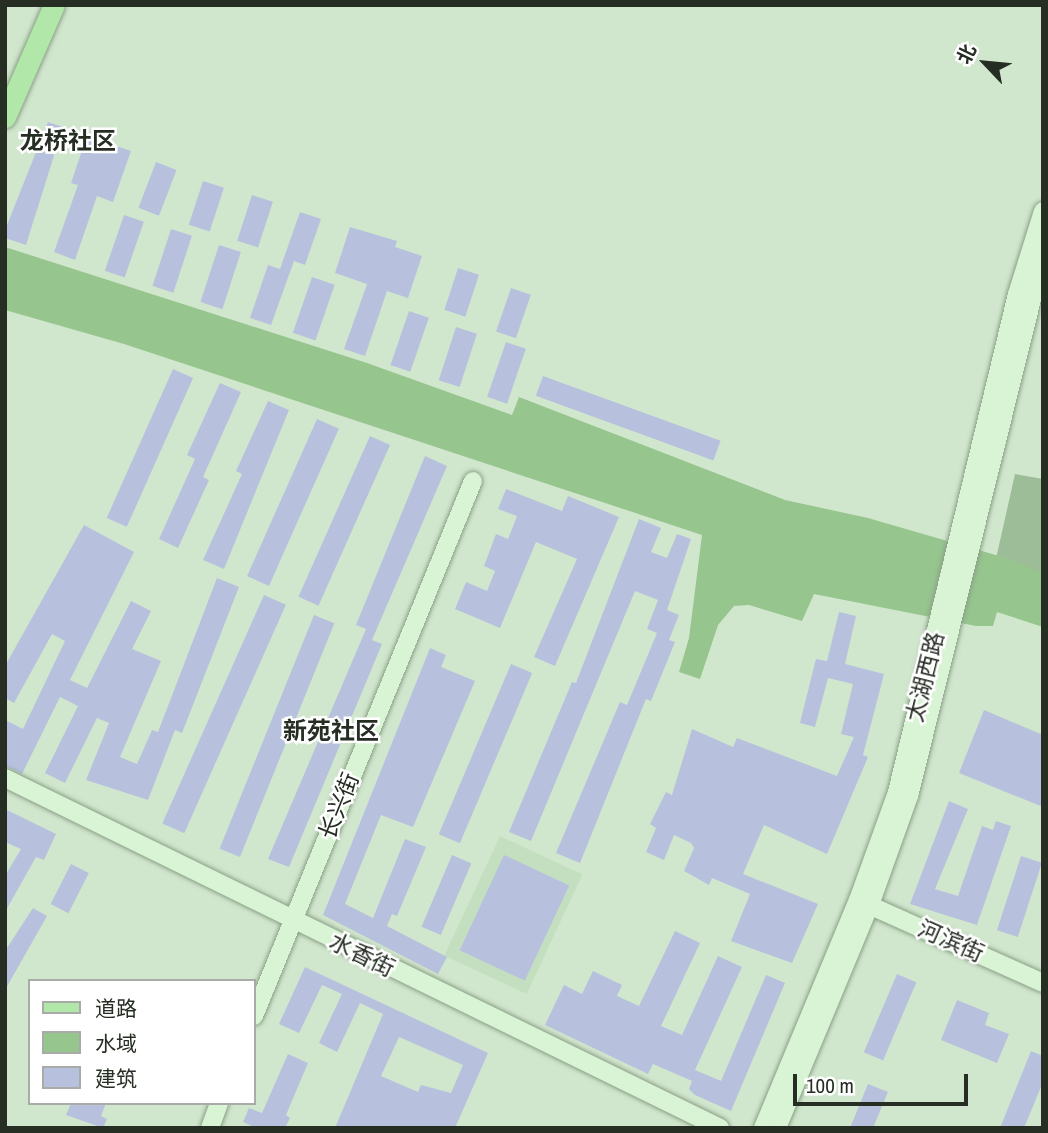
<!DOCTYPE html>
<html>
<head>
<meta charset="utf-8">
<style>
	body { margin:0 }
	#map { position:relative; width:1048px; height:1133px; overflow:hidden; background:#d1e7cd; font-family:"Archivo Narrow","Noto Sans SC",sans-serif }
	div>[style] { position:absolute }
	.built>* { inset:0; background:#c4dfbf; transform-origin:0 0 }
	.green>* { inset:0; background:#9dbc98 }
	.water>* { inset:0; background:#96c58e }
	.building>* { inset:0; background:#b7c1de; transform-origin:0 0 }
	.roads { filter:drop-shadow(0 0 2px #8a9f87) drop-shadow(0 0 2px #8a9f87) }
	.secondary>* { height:18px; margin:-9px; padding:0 9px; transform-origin:9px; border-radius:9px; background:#d9f3d5 }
	.primary>* { height:21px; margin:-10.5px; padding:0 10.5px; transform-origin:10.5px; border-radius:10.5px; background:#b2e7aa }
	span { translate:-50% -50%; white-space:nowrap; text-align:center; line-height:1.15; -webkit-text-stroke:5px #fff; paint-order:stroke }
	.street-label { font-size:23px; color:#262e24 }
	.neighbourhood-label { font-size:24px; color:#262e24; font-weight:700 }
	.frame { position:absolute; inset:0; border:7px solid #262e24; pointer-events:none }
	.legend { position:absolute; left:28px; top:979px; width:228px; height:126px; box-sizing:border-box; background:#fff; border:2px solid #a8aba7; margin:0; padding:9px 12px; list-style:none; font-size:21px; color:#262e24 }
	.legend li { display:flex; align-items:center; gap:14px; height:35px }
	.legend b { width:35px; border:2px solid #a8aba7 }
	.north { position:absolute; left:950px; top:28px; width:70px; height:70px; -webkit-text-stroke:5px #fff; paint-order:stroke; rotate:296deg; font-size:19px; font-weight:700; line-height:28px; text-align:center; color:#262e24 }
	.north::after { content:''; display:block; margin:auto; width:24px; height:32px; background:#262e24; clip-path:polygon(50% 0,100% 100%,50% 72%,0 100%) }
	.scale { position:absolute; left:793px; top:1074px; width:175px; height:32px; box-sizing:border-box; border:4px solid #262e24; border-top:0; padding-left:9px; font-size:21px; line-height:24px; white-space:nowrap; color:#262e24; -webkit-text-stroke:5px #fff; paint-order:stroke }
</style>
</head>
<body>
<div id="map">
	<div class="built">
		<div style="left:500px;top:836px;width:91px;height:132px;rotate:25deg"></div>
	</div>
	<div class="green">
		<div style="clip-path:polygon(1015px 474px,1043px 479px,1043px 587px,993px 572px)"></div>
	</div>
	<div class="water">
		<div style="clip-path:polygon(5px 247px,367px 363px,512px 415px,519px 397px,785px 500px,868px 518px,1006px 558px,1043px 573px,1043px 627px,997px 612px,993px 626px,976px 626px,814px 594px,802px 621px,749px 605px,734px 606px,718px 625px,700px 679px,679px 672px,689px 638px,702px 535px,124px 344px,5px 310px)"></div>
	</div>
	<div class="building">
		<div style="clip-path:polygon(48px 122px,63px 127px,26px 245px,5px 238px,5px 230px)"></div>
		<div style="clip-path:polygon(87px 136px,131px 151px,113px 202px,97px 196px,75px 260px,54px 252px,78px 185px,71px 183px)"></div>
		<div style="left:156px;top:162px;width:22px;height:49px;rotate:21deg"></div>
		<div style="left:203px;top:181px;width:22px;height:46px;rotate:18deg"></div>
		<div style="left:252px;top:195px;width:22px;height:48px;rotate:18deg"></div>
		<div style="clip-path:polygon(300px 212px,321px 219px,305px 265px,294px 261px,271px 325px,250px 318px,268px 265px,280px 269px)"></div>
		<div style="left:124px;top:215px;width:21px;height:59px;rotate:19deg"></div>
		<div style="clip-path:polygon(350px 227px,397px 241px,395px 247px,422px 256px,408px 298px,387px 291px,365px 356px,344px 349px,367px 284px,335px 273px)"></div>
		<div style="left:171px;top:229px;width:22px;height:60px;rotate:18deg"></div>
		<div style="left:219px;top:245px;width:23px;height:60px;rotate:18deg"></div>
		<div style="left:458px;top:268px;width:22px;height:44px;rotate:18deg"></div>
		<div style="left:312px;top:277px;width:24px;height:59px;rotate:19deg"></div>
		<div style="left:511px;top:288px;width:21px;height:46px;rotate:19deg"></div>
		<div style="left:409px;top:311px;width:21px;height:57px;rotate:19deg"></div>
		<div style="left:456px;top:327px;width:22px;height:56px;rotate:18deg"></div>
		<div style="left:506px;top:342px;width:21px;height:58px;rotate:19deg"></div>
		<div style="left:173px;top:369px;width:22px;height:163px;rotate:24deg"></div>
		<div style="left:543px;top:376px;width:189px;height:21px;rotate:20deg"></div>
		<div style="clip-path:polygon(220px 383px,241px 392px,203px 477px,209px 480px,178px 548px,159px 539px,195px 459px,187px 455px)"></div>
		<div style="clip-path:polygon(268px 401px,289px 410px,224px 569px,203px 560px,242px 474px,236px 471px)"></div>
		<div style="left:317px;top:419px;width:24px;height:172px;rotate:24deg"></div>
		<div style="left:370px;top:436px;width:22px;height:176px;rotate:24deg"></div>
		<div style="clip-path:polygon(425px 456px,447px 466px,372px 640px,382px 644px,289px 867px,268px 859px,366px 629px,356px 625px)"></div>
		<div style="clip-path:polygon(506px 489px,562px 511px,568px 496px,619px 517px,555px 666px,534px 657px,577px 559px,536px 542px,500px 628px,455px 609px,466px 582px,487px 591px,495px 571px,484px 566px,496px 534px,508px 539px,517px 516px,498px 509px)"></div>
		<div style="clip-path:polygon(639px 519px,661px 528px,651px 552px,667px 558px,677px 534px,691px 539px,667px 610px,679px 615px,669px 640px,675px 642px,651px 701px,646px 699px,580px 863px,556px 853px,620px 702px,627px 705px,657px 633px,647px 629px,658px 600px,635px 591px,531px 841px,509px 832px,572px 682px,576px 683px)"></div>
		<div style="clip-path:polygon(84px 525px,134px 552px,70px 680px,87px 688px,131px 601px,151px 611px,132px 649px,161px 661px,120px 757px,137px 764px,152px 730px,158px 732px,217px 578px,239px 587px,182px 733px,175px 730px,148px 800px,86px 780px,109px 723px,97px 718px,65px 783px,45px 773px,78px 706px,60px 697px,22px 774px,5px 766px,5px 720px,23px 729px,65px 641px,52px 634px,14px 703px,5px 698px,5px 666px)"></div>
		<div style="left:264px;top:595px;width:24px;height:250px;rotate:24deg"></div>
		<div style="clip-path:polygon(839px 612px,856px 616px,845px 664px,884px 674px,863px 755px,868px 757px,827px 854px,764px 825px,743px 874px,818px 904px,792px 963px,731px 941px,750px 894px,712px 878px,709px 885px,684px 871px,694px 848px,691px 843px,674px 835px,664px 860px,646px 852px,656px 828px,650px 824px,666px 792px,672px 795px,692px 729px,733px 747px,737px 738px,837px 776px,854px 737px,841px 734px,853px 684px,828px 678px,815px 727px,800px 723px,816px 659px,827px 661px)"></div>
		<div style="left:314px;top:615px;width:22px;height:252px;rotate:22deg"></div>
		<div style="clip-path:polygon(430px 648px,446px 655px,441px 667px,475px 681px,413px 827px,381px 815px,345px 904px,373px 918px,405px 839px,426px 847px,397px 916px,392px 914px,387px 926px,447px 957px,438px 974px,323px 915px)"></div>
		<div style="left:511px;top:664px;width:23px;height:185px;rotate:23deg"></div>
		<div style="clip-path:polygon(984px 710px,1043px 735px,1043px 807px,959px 773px)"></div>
		<div style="clip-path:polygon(949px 801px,968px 809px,935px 889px,958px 896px,982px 826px,993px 830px,996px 821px,1011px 826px,977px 925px,910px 904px)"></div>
		<div style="clip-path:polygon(5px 809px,56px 834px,44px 860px,36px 857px,5px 912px,5px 876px,21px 849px,5px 842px)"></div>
		<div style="left:452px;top:855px;width:21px;height:78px;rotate:23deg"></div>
		<div style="left:504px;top:855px;width:72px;height:105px;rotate:25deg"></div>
		<div style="left:1021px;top:856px;width:22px;height:78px;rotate:18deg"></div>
		<div style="left:71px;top:864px;width:20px;height:45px;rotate:27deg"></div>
		<div style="clip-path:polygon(33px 908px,47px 916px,5px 990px,5px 951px)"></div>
		<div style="clip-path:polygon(675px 931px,700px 943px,661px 1026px,682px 1035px,718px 956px,742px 967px,695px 1070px,721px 1081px,766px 975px,785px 983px,731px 1111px,695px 1095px,689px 1089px,692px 1081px,653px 1064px,648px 1074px,545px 1025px,564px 985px,582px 994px,593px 971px,622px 985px,617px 996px,639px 1006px)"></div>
		<div style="clip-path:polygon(evenodd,305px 967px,488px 1053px,455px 1128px,335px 1128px,383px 1014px,360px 1003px,337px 1052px,319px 1043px,342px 994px,322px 985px,299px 1033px,279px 1024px,305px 967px,399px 1037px,463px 1065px,451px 1093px,421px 1085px,418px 1092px,381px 1076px,399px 1037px)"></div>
		<div style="left:897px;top:974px;width:21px;height:85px;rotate:23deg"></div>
		<div style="clip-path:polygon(957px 1000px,989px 1013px,985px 1025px,1009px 1034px,997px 1063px,941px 1040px)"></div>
		<div style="clip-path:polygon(1031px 1051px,1043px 1056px,1043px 1082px,1024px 1128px,1000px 1128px)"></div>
		<div style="clip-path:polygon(288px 1054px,308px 1063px,286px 1115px,290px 1118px,285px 1128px,256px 1128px,243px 1122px,249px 1108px,262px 1113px)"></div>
		<div style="clip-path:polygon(868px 1084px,888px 1092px,873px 1128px,850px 1128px)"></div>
		<div style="clip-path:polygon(71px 1103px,106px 1103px,101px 1116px,107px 1119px,103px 1128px,66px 1115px)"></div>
	</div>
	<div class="roads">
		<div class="secondary">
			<div style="left:5px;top:778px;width:796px;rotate:26.08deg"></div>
			<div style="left:862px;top:902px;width:198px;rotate:24.1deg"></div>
			<div style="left:254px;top:1016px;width:578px;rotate:-67.74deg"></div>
			<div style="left:210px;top:1128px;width:27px;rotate:-70deg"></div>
			<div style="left:763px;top:1128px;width:247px;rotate:-67.4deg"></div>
			<div style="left:858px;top:900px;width:115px;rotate:-70.1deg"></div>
			<div style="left:897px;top:792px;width:512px;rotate:-76.45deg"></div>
			<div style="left:1017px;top:294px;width:87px;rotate:-72.6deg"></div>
			<div style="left:777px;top:1128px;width:242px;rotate:-67.4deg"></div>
			<div style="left:870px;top:905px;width:116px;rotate:-70.3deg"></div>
			<div style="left:909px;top:796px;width:557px;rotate:-76.09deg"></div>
		</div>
		<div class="primary">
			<div style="left:5px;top:117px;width:122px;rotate:-66.4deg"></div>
		</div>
	</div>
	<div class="street-label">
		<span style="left:925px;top:677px;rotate:-76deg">太湖西路</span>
		<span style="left:339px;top:806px;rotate:-68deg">长兴街</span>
		<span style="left:951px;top:941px;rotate:24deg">河滨街</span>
		<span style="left:362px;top:955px;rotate:26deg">水香街</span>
	</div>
	<div class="neighbourhood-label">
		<span style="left:68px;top:141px">龙桥社区</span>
		<span style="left:331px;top:731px">新苑社区</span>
	</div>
	<div class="frame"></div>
	<ul class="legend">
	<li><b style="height:9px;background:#b2e7aa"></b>道路</li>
	<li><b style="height:19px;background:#96c58e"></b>水域</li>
	<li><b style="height:19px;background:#b7c1de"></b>建筑</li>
	</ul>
	<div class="north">北</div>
	<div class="scale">100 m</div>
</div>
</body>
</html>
